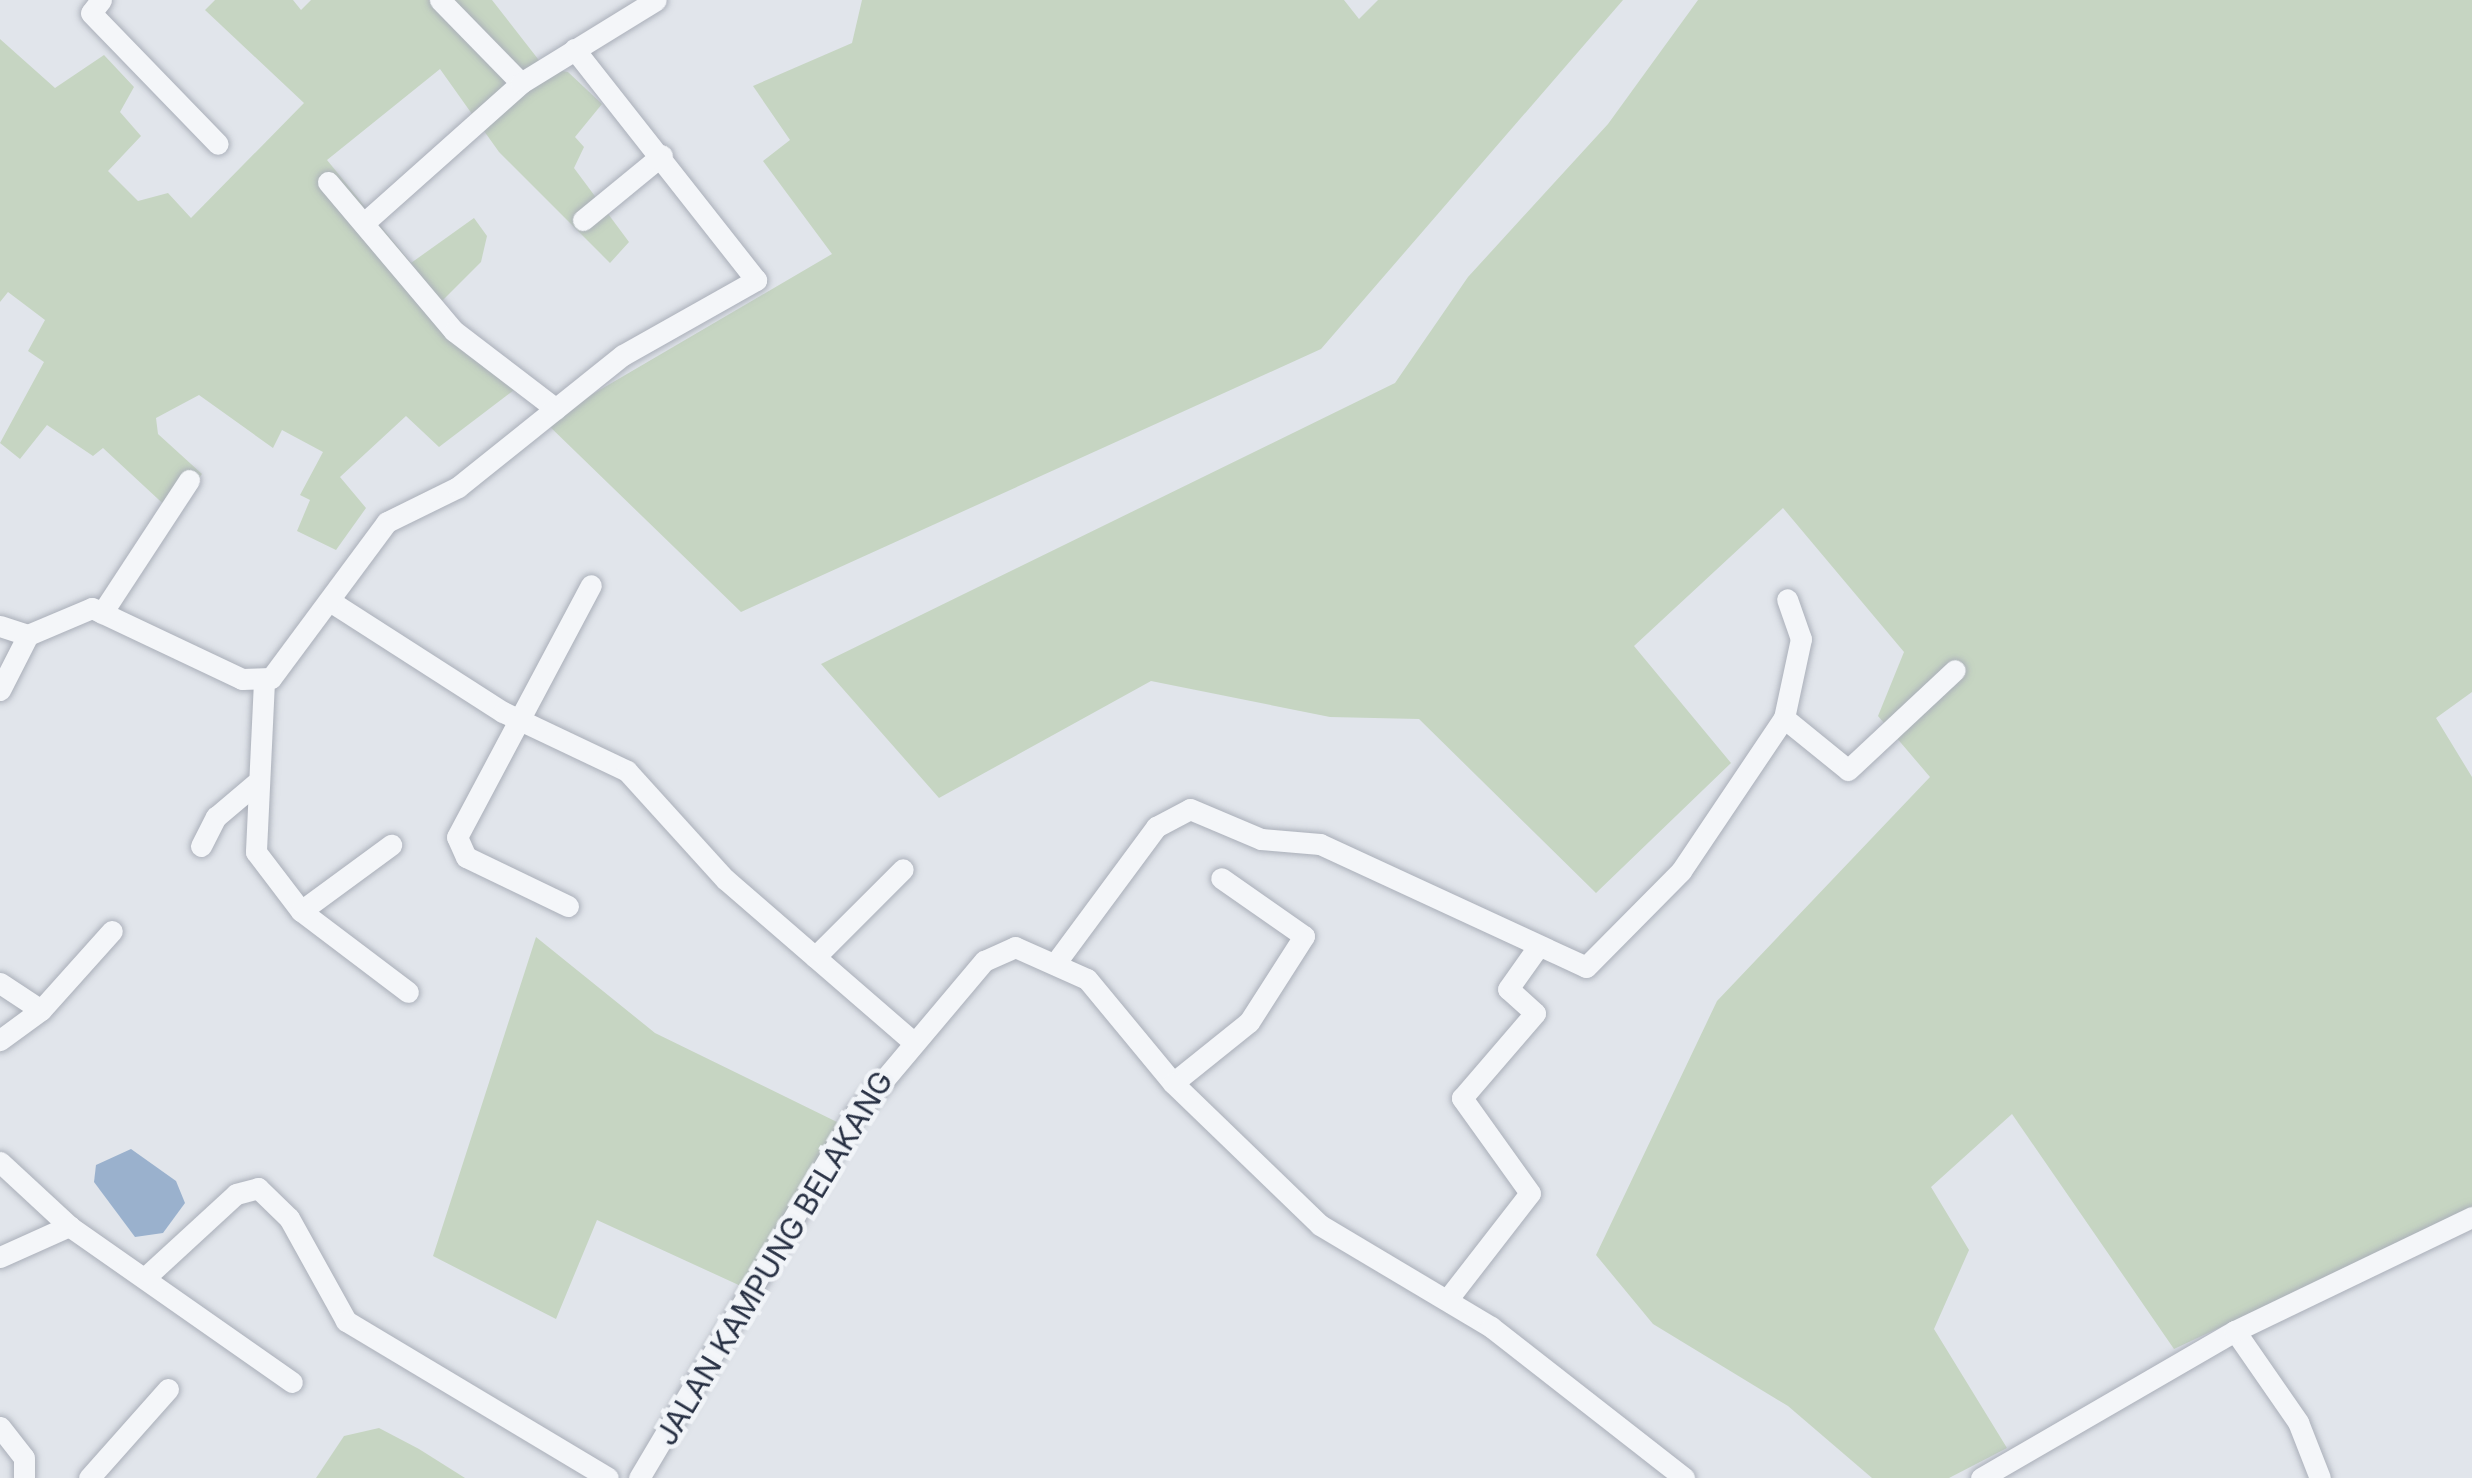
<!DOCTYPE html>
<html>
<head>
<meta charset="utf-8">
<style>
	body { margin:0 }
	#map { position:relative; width:2472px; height:1478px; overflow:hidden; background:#e1e5eb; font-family:Inter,sans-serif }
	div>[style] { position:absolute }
	.green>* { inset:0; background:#c6d5c2 }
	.water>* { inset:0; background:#9ab1cd }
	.roads { filter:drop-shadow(0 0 3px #aaafb9) drop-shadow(0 0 3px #aaafb9) }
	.street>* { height:21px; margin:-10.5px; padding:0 10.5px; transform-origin:10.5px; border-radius:10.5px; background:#f4f6f9 }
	span { translate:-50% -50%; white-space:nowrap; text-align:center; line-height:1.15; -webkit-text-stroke:9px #f1f4f8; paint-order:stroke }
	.street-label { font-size:30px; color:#283144 }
</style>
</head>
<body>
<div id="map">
	<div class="green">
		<div style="clip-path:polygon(215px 0,293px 0,301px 10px,311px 0,492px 0,545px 68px,568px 72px,602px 104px,575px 137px,584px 147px,574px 168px,629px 242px,610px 263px,499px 152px,440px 69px,327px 160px,411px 263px,474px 218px,487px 236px,481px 262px,438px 305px,518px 387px,439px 447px,406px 416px,340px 477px,366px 508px,336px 550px,297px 531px,310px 500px,300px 495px,323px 452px,282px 430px,273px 448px,199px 395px,156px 418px,158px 434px,202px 474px,172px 512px,103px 448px,93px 456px,47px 425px,20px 459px,0 443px,44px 362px,28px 351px,45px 320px,8px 292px,0 302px,0 39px,55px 88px,104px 55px,134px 87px,120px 112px,141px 136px,108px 171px,138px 201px,168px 193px,191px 218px,304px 103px,205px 10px)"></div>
		<div style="clip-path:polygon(862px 0,1344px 0,1359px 19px,1378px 0,1623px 0,1321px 349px,741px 612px,545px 422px,832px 254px,763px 161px,790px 140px,753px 86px,852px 43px)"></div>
		<div style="clip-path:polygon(1698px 0,2472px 0,2472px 692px,2436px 718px,2472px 777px,2472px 1209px,2174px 1349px,2012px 1114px,1931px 1187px,1969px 1250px,1934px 1329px,2007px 1448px,1949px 1478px,1872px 1478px,1788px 1406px,1653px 1324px,1596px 1255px,1717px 1001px,1930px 777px,1878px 716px,1904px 652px,1783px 508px,1634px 646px,1731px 763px,1596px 893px,1419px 719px,1330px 717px,1151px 681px,939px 798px,821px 664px,1395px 383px,1468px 277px,1608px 124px)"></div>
		<div style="clip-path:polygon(536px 937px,655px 1033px,839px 1123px,743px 1287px,597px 1220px,556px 1319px,433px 1256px)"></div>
		<div style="clip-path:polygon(379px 1428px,419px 1449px,465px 1478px,316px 1478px,344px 1436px)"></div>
	</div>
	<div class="water">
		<div style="clip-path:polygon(131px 1149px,176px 1181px,185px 1203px,163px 1233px,135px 1237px,94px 1182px,96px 1165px)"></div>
	</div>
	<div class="roads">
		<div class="street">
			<div style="left:101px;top:0;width:16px;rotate:128deg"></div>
			<div style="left:91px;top:13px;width:182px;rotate:45.9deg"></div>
			<div style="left:440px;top:0;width:116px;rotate:45.7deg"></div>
			<div style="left:328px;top:182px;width:195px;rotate:49.8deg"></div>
			<div style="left:454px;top:331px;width:128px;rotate:37.4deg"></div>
			<div style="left:583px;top:220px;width:102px;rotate:-39.4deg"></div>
			<div style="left:364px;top:223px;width:210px;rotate:-41.7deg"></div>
			<div style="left:521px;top:83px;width:158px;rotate:-31.6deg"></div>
			<div style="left:333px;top:603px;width:202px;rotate:32.7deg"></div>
			<div style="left:503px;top:712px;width:137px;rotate:25.4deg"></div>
			<div style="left:627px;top:771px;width:146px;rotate:47.8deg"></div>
			<div style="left:725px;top:879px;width:245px;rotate:40.9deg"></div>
			<div style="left:102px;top:613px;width:159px;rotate:-56.8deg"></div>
			<div style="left:0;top:626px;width:29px;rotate:18deg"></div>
			<div style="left:28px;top:635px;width:69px;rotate:-22.9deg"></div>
			<div style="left:92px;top:608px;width:166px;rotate:25.3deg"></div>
			<div style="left:242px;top:679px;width:29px;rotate:-2deg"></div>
			<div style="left:271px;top:678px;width:194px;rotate:-53.4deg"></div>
			<div style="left:387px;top:522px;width:79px;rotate:-26.2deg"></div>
			<div style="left:458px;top:487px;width:211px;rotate:-38.7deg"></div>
			<div style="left:623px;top:355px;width:153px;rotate:-29.4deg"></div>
			<div style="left:756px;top:280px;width:294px;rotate:-128.2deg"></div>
			<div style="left:264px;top:681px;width:171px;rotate:92.7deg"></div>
			<div style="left:256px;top:852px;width:74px;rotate:52.7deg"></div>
			<div style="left:301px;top:911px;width:134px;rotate:37.1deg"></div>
			<div style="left:0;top:690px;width:62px;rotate:-63deg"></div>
			<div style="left:1784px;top:718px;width:81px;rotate:-77.9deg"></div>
			<div style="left:1801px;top:639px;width:42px;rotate:-109.3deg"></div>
			<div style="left:201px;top:846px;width:33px;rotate:-63deg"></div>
			<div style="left:216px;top:817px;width:51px;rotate:-40.2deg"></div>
			<div style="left:568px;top:906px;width:113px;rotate:-154.3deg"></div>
			<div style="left:466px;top:857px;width:22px;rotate:-114deg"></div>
			<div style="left:457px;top:837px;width:285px;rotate:-62deg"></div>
			<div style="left:301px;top:911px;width:112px;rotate:-36.3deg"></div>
			<div style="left:815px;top:957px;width:124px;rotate:-45deg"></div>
			<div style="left:1057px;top:961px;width:167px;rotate:-53.5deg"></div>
			<div style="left:1156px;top:827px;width:38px;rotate:-28deg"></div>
			<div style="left:1190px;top:809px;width:77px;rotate:22.9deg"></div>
			<div style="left:1261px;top:839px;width:59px;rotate:4.8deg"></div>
			<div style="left:1320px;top:844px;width:293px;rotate:24.8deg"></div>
			<div style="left:1586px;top:967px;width:135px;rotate:-45.3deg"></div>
			<div style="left:1681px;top:871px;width:184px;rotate:-56.1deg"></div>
			<div style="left:1784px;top:718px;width:82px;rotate:39.1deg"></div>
			<div style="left:1848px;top:770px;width:146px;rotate:-43.1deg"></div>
			<div style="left:0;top:983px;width:49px;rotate:33.4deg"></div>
			<div style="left:41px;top:1010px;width:51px;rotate:143.8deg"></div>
			<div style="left:41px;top:1010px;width:106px;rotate:-48.1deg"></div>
			<div style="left:1173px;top:1083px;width:97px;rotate:-38.8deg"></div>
			<div style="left:1249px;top:1022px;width:102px;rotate:-57.4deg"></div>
			<div style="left:1304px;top:936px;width:101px;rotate:-145.1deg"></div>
			<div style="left:0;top:1162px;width:94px;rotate:42.8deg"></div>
			<div style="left:69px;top:1226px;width:272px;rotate:35deg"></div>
			<div style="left:0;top:1257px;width:76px;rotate:-24.2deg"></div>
			<div style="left:149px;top:1274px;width:118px;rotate:-42.6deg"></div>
			<div style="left:236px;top:1194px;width:23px;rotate:-15deg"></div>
			<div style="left:258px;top:1188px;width:43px;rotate:44.1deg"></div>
			<div style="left:289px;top:1218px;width:118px;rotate:61deg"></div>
			<div style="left:346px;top:1321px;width:305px;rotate:30.9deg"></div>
			<div style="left:1447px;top:1300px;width:135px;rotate:-52.2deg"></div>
			<div style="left:1530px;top:1193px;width:117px;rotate:-125.6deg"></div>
			<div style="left:1462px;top:1098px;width:112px;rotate:-49.3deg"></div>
			<div style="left:1535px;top:1013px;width:36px;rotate:-138deg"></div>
			<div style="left:1508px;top:989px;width:47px;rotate:-54.6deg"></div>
			<div style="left:2235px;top:1331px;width:111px;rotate:55.3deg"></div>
			<div style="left:2298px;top:1422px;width:60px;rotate:68.6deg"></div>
			<div style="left:0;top:1427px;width:39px;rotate:52deg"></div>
			<div style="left:24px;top:1458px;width:20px;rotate:90deg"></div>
			<div style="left:89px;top:1478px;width:119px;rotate:-48.4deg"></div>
			<div style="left:639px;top:1478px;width:425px;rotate:-59.3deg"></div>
			<div style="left:856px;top:1113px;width:199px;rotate:-49.9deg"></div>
			<div style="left:984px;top:961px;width:34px;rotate:-24deg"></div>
			<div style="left:1015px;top:947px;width:79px;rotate:24deg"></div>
			<div style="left:1087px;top:979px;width:135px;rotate:50.4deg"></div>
			<div style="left:1173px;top:1083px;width:204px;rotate:44deg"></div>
			<div style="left:1320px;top:1225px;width:199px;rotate:30.8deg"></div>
			<div style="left:1491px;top:1327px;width:245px;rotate:38deg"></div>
			<div style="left:1981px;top:1478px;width:293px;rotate:-30.1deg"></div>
			<div style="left:2235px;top:1331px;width:263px;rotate:-25.7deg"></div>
		</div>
	</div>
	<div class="street-label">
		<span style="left:774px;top:1258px;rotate:-59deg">JALAN KAMPUNG BELAKANG</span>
	</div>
</div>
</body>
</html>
